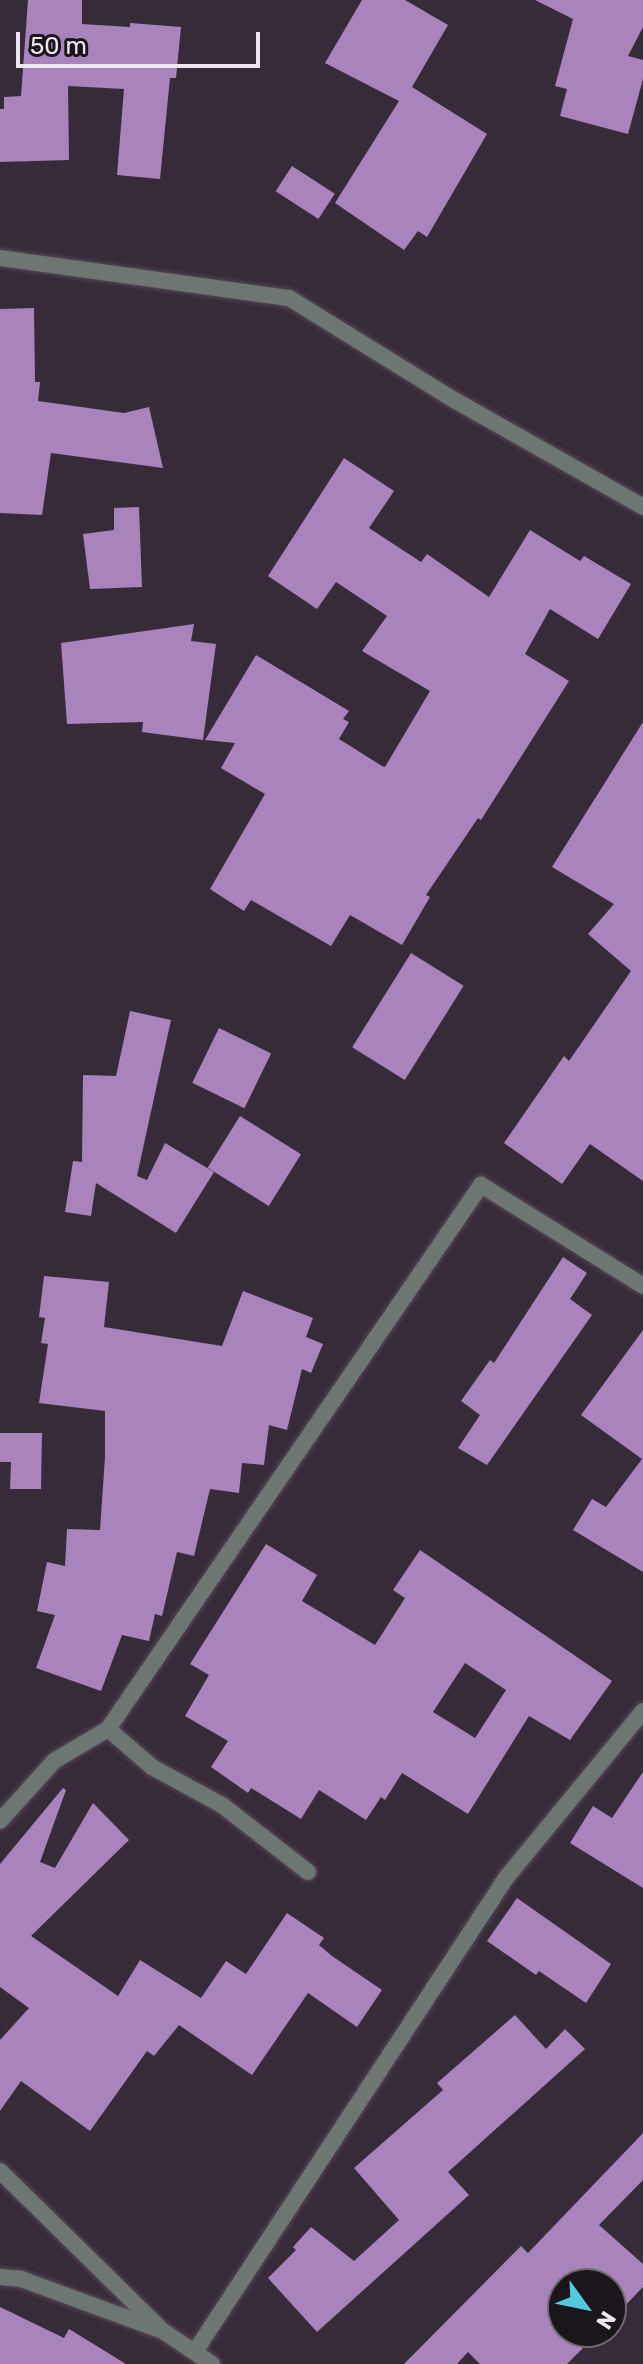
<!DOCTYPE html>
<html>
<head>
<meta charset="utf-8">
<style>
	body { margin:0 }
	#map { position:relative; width:643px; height:2364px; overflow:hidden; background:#382b39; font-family:Rubik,sans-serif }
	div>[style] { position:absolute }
	.building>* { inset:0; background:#a983bc; transform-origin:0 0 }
	.roads { filter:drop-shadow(0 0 2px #554956) drop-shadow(0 0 2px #554956) }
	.minor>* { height:16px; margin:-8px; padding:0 8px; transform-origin:8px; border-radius:8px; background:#6d7672 }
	span { translate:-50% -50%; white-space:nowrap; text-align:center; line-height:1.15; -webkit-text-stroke:8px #1b161c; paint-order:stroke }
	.north { position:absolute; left:547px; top:2268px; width:80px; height:80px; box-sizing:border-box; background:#1b161c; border:2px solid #6f6970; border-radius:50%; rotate:123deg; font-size:22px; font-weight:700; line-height:32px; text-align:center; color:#eee6ef }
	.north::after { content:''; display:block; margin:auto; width:28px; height:36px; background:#54cade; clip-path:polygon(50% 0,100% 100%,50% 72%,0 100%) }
	.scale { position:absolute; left:16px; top:32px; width:244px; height:36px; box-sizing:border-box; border:4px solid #eee6ef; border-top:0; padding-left:10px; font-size:24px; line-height:28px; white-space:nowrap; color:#eee6ef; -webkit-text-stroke:6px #1b161c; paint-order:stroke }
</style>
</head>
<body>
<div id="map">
	<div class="building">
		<div style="clip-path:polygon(28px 0,82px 0,82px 24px,130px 27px,130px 23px,181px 27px,176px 78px,170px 78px,160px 179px,117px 175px,124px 89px,68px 86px,69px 160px,0 162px,0 109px,4px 109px,4px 97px,21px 96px)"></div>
		<div style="clip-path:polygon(362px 0,405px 0,448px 25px,412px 87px,487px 134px,427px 237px,418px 231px,404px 250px,335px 203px,399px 101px,325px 63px)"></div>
		<div style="clip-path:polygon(535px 0,643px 0,643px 27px,628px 56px,643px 60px,643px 79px,628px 134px,560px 116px,567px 89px,555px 86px,573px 19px)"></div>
		<div style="left:292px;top:166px;width:51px;height:30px;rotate:33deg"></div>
		<div style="clip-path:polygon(34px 308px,35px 382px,40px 382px,38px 401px,124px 413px,149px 407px,163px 468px,51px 453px,42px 515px,0 513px,0 309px)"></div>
		<div style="clip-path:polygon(344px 458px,394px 491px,369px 528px,421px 562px,427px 554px,489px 597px,530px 530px,580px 561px,584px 556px,631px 584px,598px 639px,550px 609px,525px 654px,569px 681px,481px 820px,478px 818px,426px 895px,430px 897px,402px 945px,350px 915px,331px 946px,251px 900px,244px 911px,210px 889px,265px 794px,221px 768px,235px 743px,205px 740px,256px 655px,349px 711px,343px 719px,349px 722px,339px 739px,382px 766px,385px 767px,430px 691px,362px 651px,387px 616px,336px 582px,317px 609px,268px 576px)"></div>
		<div style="clip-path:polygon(139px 507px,142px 587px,90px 589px,83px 534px,114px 530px,114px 508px)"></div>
		<div style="clip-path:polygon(194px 624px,191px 641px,216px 644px,203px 740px,142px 732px,143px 722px,67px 724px,61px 643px)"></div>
		<div style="clip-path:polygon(643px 722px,643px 1181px,590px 1144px,562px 1184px,504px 1143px,564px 1056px,569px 1061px,631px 971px,588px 934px,614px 904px,552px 867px)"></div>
		<div style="left:411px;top:953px;width:62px;height:111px;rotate:32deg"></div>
		<div style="clip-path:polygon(130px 1011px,171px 1020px,137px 1176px,147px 1180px,165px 1143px,214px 1172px,176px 1233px,96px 1183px,91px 1216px,65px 1212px,73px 1161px,82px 1162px,83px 1075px,116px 1076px)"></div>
		<div style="left:219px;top:1028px;width:58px;height:61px;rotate:26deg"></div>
		<div style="left:240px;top:1116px;width:72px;height:61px;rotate:32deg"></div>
		<div style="clip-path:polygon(563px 1257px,587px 1273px,570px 1299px,592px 1315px,487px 1465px,458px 1448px,480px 1415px,461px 1401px,490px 1360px,494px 1363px)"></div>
		<div style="clip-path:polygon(44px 1276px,109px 1282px,104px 1327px,222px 1346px,243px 1291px,313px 1318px,306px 1337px,323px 1344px,311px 1373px,302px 1369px,287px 1430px,269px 1425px,264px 1465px,242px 1463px,239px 1493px,210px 1489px,194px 1556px,177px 1552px,162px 1616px,155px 1614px,149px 1641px,122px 1635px,101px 1691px,36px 1668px,55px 1615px,37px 1611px,47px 1562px,65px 1566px,67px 1529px,100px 1530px,105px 1457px,105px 1411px,39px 1403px,48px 1344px,41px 1343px,45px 1318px,39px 1317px)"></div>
		<div style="clip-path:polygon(643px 1330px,643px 1572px,573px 1530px,592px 1499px,606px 1507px,642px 1459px,581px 1415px)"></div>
		<div style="clip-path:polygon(0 1433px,42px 1433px,41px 1489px,10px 1489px,11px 1462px,0 1462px)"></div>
		<div style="clip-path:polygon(evenodd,266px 1544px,317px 1575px,302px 1601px,375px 1645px,405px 1598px,393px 1590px,420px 1550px,612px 1681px,570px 1740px,529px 1716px,468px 1814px,402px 1773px,385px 1800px,381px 1797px,366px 1820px,319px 1790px,301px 1819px,251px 1788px,248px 1793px,211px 1767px,228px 1741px,185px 1716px,209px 1675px,190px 1664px,266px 1544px,465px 1663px,506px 1690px,475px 1738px,433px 1712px,465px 1663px)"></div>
		<div style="clip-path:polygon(643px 1772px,643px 1888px,570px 1843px,593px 1806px,612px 1818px)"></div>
		<div style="clip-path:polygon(63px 1788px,66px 1790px,40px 1862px,55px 1868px,93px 1803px,129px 1840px,31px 1936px,118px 1996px,140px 1960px,201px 1998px,226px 1961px,246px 1974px,287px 1913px,324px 1938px,319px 1945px,332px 1956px,382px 1990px,357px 2027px,308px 1993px,252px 2075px,179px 2025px,154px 2056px,147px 2051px,90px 2131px,21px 2081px,0 2111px,0 2040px,29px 2008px,0 1987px,0 1864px)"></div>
		<div style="clip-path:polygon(517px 1898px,611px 1964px,586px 2003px,539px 1971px,536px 1975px,487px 1941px)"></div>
		<div style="clip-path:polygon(515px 2015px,546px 2049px,565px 2029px,585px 2049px,448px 2172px,469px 2195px,317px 2332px,268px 2278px,296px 2250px,293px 2247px,311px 2227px,354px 2261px,399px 2220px,354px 2168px,443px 2090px,437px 2083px)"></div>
		<div style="clip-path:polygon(643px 2133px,643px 2180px,599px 2225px,643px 2264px,643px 2287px,611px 2320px,611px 2284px,563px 2284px,563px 2332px,599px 2332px,567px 2364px,480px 2364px,468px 2352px,457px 2364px,404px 2364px,521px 2246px,528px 2253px)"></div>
		<div style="clip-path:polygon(0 2307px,64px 2338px,69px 2329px,126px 2364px,0 2364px)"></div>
	</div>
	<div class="roads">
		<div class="minor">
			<div style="left:0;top:258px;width:292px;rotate:7.9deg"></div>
			<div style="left:289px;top:298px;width:196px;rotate:31.7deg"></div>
			<div style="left:456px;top:401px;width:215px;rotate:29.5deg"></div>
			<div style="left:108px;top:1729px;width:58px;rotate:40.8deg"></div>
			<div style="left:152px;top:1767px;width:80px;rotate:28.5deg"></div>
			<div style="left:222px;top:1805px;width:109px;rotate:37.9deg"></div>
			<div style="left:0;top:1821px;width:81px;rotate:-48deg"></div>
			<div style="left:54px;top:1761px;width:63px;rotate:-30.7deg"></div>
			<div style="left:108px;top:1729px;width:660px;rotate:-55.56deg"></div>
			<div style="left:481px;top:1185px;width:191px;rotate:31.9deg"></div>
			<div style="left:0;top:2171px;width:223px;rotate:44.5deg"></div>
			<div style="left:0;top:2277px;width:21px;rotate:5deg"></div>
			<div style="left:21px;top:2279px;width:151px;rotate:20.1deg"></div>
			<div style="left:163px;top:2331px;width:59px;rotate:34deg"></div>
			<div style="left:196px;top:2350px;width:565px;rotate:-56.7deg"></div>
			<div style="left:506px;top:1878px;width:216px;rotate:-50.6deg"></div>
		</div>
	</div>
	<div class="north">N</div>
	<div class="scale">50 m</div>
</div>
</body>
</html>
